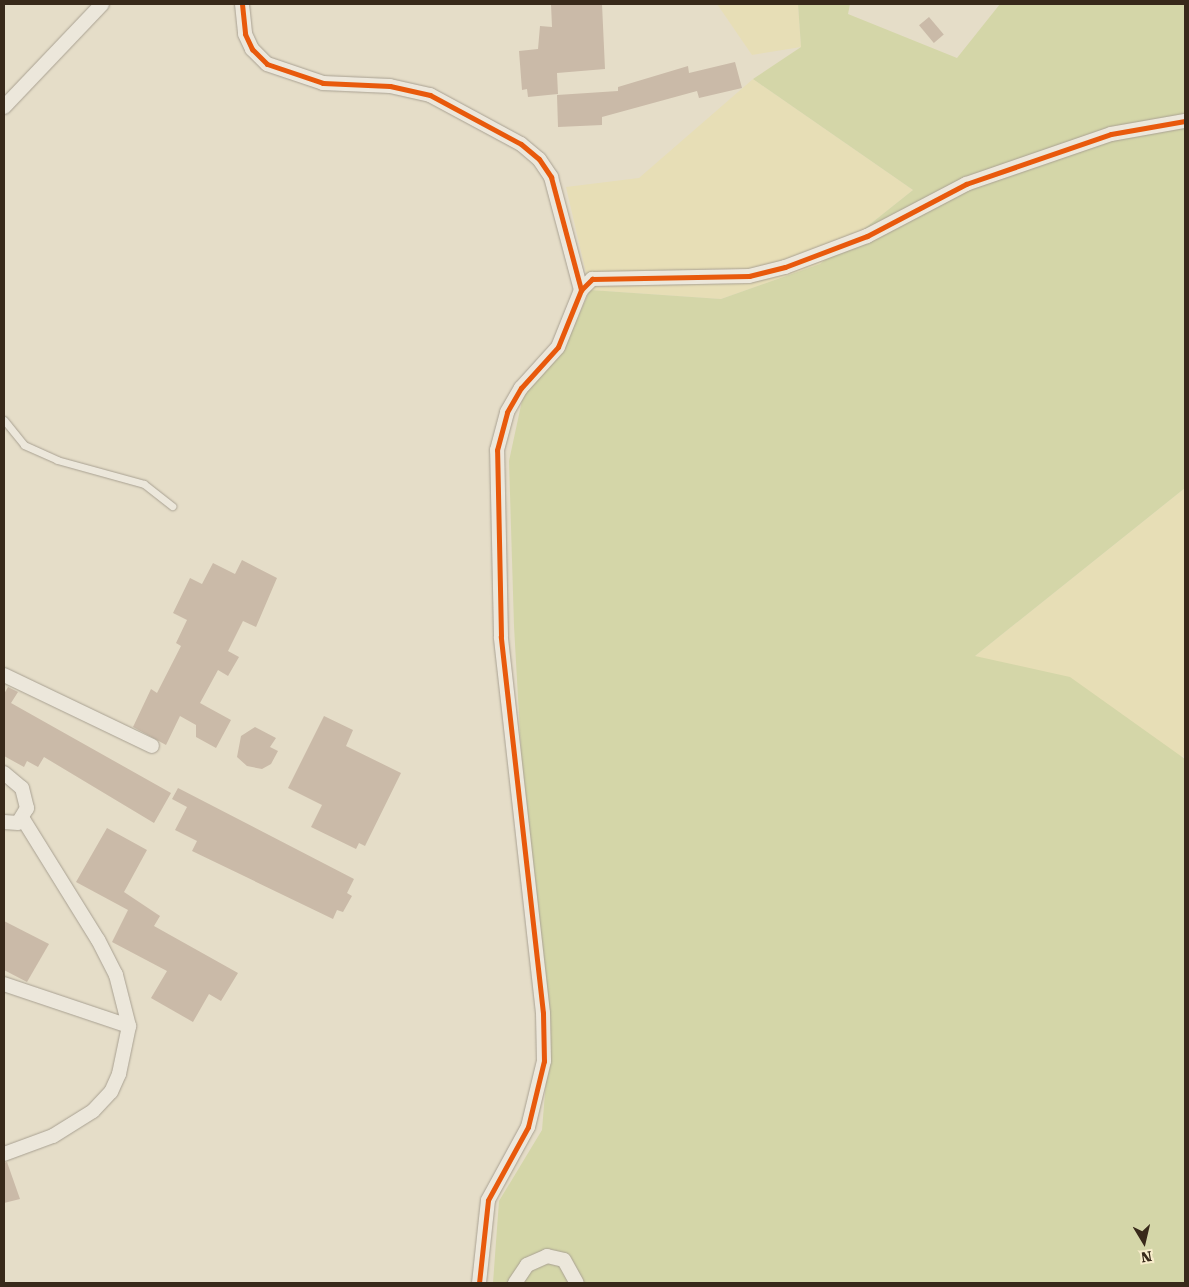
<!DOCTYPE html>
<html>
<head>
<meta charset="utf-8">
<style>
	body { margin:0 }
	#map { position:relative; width:1189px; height:1287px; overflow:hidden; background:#e5ddc8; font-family:"Roboto Serif",serif }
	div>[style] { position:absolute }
	.farmland>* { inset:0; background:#e7deb6 }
	.green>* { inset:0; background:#d4d6a8 }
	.building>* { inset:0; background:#cabaa8; transform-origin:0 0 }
	.roads { filter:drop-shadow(0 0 1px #a9a192) drop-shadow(0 0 1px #a9a192) }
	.service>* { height:7px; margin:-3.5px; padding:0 3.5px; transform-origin:3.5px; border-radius:3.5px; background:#ece7db }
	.minor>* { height:14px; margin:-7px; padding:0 7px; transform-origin:7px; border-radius:7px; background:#ece7db }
	.cycleway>* { height:5px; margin:-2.5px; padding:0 2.5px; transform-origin:2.5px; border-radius:2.5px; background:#e8590c }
	span { translate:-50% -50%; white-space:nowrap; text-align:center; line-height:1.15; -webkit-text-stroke:4.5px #f8eccb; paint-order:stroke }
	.frame { position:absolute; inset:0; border:5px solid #38291a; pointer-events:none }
	.north { position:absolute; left:1119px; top:1217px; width:50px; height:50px; -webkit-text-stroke:4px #f8eccb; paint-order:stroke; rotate:171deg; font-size:14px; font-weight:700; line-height:20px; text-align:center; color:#38291a }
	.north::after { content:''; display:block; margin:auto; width:18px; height:22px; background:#38291a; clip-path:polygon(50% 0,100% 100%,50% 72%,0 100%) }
</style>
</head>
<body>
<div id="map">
	<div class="farmland">
		<div style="clip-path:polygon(717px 4px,798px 4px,801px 47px,752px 55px)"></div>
		<div style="clip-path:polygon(753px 79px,913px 190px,820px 264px,721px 299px,590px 290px,566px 187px,639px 178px)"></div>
		<div style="clip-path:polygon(1185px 488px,1185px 756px,1178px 757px,975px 656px)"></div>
	</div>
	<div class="green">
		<div style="clip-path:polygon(798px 4px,850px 4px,848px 14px,957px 58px,1000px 4px,1185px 4px,1185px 488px,975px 656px,1070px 677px,1185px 759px,1185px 1283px,493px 1283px,499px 1201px,542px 1130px,548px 1056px,524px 805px,514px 626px,509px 461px,523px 396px,563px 351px,590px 290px,721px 299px,820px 264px,913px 190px,753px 79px,801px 47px)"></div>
	</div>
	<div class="building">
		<div style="clip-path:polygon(551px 4px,602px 4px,605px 69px,557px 73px,558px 94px,528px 97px,527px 89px,522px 90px,519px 51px,538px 49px,540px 26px,552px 27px)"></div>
		<div style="left:929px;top:17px;width:23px;height:13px;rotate:50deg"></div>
		<div style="clip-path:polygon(735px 62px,742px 88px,699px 98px,697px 91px,602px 117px,602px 125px,558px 127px,557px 95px,618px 91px,618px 87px,688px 66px,689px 73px)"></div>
		<div style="clip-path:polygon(242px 560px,277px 578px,256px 627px,243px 621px,228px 651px,239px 657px,228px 676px,218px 670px,200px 703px,231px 720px,216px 748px,196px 737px,196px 725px,180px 716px,166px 745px,133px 727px,151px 689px,157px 693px,181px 646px,176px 643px,187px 620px,173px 613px,190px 578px,202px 584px,213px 563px,235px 574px)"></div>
		<div style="clip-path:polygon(8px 687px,18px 692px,11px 703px,171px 793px,154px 823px,44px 757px,38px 767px,27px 761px,24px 767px,4px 756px,4px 694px)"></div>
		<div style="clip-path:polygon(324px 716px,353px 730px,346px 746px,401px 773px,365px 846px,359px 843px,356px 849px,311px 827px,322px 805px,288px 788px)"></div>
		<div style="clip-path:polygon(255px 727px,276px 738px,270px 747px,278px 751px,271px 764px,262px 769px,247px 766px,237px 757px,241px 736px)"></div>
		<div style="clip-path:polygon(178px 788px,354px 879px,347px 893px,352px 896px,343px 912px,337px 910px,333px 919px,192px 851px,197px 841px,175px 830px,187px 807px,172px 799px)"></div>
		<div style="clip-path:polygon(107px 828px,147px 850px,124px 892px,160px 916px,154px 926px,238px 973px,221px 1001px,209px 994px,193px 1022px,151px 998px,167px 971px,112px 942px,128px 910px,76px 882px)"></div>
		<div style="clip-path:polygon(4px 921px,49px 944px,27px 982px,4px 970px)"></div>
		<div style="clip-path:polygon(7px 1162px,20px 1199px,4px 1203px,4px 1163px)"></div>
	</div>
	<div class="roads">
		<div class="service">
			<div style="left:4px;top:420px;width:32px;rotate:51deg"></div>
			<div style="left:24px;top:445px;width:36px;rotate:24deg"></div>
			<div style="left:57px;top:460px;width:90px;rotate:15.4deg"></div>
			<div style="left:144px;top:484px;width:36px;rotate:38deg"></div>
		</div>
		<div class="minor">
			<div style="left:242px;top:4px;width:30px;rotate:84deg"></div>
			<div style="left:245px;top:34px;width:17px;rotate:65deg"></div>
			<div style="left:252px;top:49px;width:21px;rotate:45deg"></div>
			<div style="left:267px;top:64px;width:59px;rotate:18.7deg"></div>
			<div style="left:323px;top:83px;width:67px;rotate:2.6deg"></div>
			<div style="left:390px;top:86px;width:41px;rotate:12.7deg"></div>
			<div style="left:430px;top:95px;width:103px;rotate:28.3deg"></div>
			<div style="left:521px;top:144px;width:23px;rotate:40deg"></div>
			<div style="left:539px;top:159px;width:22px;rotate:56deg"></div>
			<div style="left:551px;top:177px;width:117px;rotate:75.1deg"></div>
			<div style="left:4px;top:107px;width:142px;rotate:-46.4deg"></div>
			<div style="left:4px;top:675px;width:164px;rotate:25.6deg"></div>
			<div style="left:4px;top:773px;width:23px;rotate:40deg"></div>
			<div style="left:22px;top:788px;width:21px;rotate:76deg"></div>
			<div style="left:27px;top:808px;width:17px;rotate:121deg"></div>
			<div style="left:18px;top:823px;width:14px;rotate:-176deg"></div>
			<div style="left:4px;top:984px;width:132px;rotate:18.6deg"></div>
			<div style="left:4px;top:1154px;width:52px;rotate:-20.2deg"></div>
			<div style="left:53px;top:1136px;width:47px;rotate:-32deg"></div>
			<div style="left:93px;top:1111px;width:26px;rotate:-47deg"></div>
			<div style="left:111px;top:1092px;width:20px;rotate:-66deg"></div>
			<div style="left:119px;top:1074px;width:49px;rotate:-78.2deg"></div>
			<div style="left:129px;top:1026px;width:53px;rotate:-104.3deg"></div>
			<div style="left:116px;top:975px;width:39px;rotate:-117deg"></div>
			<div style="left:98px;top:940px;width:142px;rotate:-121.8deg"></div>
			<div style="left:479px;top:1283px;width:83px;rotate:-83.8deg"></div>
			<div style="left:488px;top:1200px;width:83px;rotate:-61.3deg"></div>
			<div style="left:528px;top:1127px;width:68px;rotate:-76.4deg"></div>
			<div style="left:544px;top:1061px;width:48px;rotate:-91.2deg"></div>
			<div style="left:543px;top:1013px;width:379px;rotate:-96.4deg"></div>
			<div style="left:501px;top:636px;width:186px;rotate:-91.2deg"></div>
			<div style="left:497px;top:450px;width:39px;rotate:-75deg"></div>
			<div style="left:507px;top:412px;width:28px;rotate:-60deg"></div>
			<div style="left:521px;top:388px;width:55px;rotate:-47.9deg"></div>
			<div style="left:558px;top:347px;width:61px;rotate:-68deg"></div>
			<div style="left:581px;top:290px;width:16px;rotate:-45deg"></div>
			<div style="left:592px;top:279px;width:157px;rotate:-1.1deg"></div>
			<div style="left:749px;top:276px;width:37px;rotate:-14deg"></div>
			<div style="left:785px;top:267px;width:88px;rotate:-20.7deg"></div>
			<div style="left:867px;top:236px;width:112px;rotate:-27.7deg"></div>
			<div style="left:966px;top:184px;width:153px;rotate:-19deg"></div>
			<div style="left:1111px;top:134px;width:75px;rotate:-10deg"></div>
			<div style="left:515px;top:1283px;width:22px;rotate:-56deg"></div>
			<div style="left:527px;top:1265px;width:22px;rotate:-24deg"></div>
			<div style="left:547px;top:1256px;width:17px;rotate:13deg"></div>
			<div style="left:564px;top:1260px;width:26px;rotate:61deg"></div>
		</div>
	</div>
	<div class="cycleway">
		<div style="left:242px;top:4px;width:30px;rotate:84deg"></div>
		<div style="left:245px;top:34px;width:17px;rotate:65deg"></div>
		<div style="left:252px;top:49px;width:21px;rotate:45deg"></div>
		<div style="left:267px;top:64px;width:59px;rotate:18.7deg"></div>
		<div style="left:323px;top:83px;width:67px;rotate:2.6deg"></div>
		<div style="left:390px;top:86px;width:41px;rotate:12.7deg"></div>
		<div style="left:430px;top:95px;width:103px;rotate:28.3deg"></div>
		<div style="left:521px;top:144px;width:23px;rotate:40deg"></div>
		<div style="left:539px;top:159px;width:22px;rotate:56deg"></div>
		<div style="left:551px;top:177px;width:117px;rotate:75.1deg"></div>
		<div style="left:479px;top:1283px;width:83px;rotate:-83.8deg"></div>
		<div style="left:488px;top:1200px;width:83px;rotate:-61.3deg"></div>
		<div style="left:528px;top:1127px;width:68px;rotate:-76.4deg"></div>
		<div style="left:544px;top:1061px;width:48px;rotate:-91.2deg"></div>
		<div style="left:543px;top:1013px;width:379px;rotate:-96.4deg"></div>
		<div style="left:501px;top:636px;width:186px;rotate:-91.2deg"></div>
		<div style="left:497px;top:450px;width:39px;rotate:-75deg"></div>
		<div style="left:507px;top:412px;width:28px;rotate:-60deg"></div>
		<div style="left:521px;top:388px;width:55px;rotate:-47.9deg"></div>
		<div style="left:558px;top:347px;width:61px;rotate:-68deg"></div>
		<div style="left:581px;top:290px;width:16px;rotate:-45deg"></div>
		<div style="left:592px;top:279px;width:157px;rotate:-1.1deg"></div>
		<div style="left:749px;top:276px;width:37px;rotate:-14deg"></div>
		<div style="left:785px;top:267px;width:88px;rotate:-20.7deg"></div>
		<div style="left:867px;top:236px;width:112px;rotate:-27.7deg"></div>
		<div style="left:966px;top:184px;width:153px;rotate:-19deg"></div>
		<div style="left:1111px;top:134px;width:75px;rotate:-10deg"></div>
	</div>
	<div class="frame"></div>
	<div class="north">N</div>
</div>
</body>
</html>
